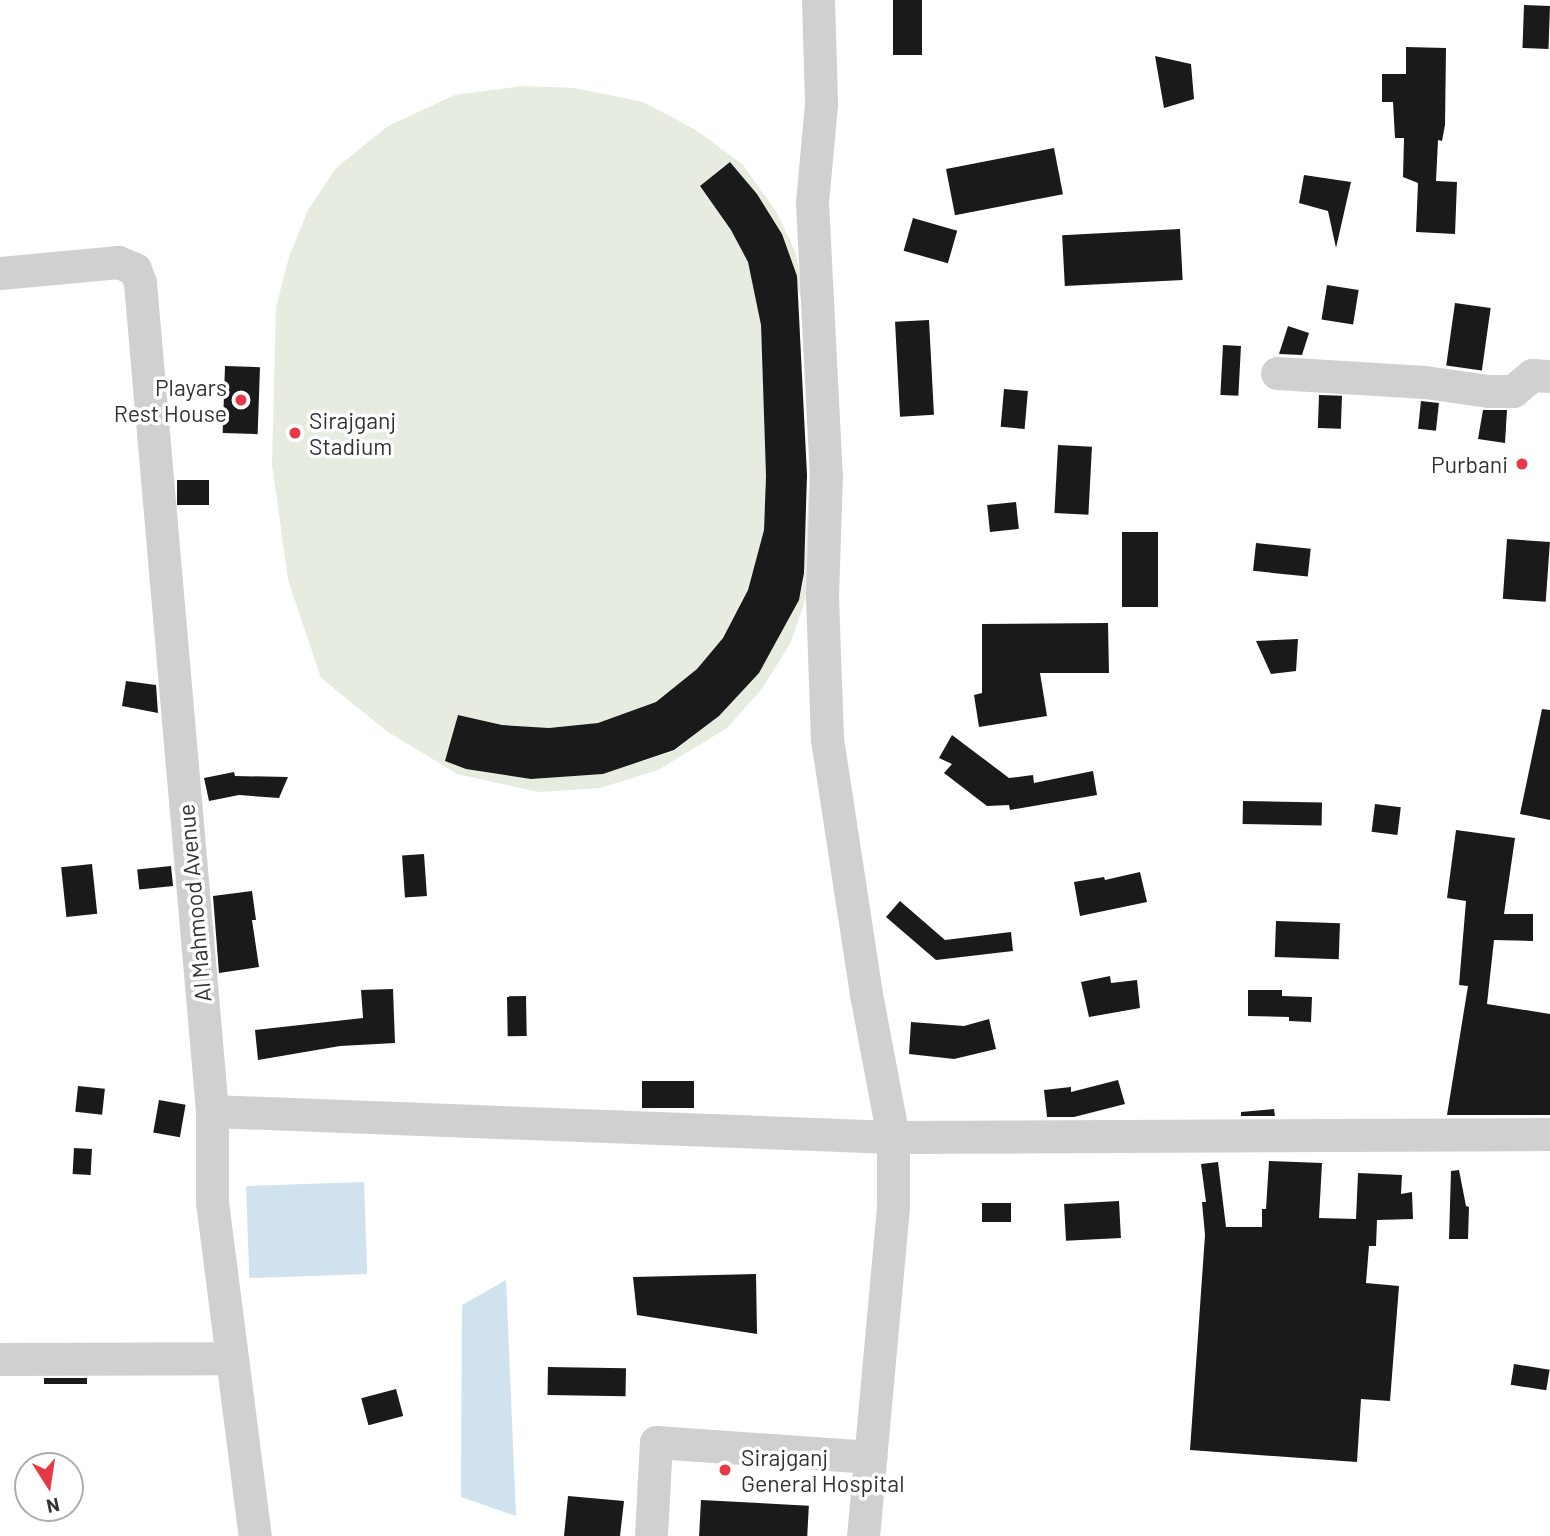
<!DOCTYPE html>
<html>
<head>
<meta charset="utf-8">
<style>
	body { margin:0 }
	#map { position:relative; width:1550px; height:1536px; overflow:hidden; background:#fff; font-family:Barlow,sans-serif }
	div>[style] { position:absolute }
	.green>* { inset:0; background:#e6ecdf }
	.water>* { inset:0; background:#cfe2ee; transform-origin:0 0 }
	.building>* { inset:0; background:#1a1a1a; transform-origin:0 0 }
	.minor>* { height:33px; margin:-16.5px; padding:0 16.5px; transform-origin:16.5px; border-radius:16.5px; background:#d0d0d0 }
	.dots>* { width:19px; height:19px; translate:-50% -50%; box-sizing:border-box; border:4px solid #fff; border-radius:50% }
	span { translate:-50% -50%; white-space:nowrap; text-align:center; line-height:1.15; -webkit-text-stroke:7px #fff; paint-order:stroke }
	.poi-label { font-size:23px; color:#333 }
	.right { translate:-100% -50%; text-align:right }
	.left { translate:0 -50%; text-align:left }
	.street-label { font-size:23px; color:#333 }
	.north { position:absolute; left:14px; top:1452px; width:70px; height:70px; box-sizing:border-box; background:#fff; border:2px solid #adadad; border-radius:50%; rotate:168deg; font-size:19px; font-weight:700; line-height:28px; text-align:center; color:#333 }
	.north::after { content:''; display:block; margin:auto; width:24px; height:32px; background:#e63946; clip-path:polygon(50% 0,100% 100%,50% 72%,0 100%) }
</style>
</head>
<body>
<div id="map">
	<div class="green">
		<div style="clip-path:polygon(evenodd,523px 86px,575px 88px,643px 102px,696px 130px,743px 165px,777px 213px,796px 253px,809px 333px,819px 446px,814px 558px,803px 607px,790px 644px,761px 690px,727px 728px,658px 770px,600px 788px,539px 792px,457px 774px,388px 732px,321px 678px,288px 580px,272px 464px,276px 307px,289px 257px,308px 210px,336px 168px,388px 126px,455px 95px,523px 86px,731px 162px,757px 194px,782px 233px,801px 299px,813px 424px,803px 585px,800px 596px,791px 592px,786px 606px,793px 611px,759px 673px,719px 716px,674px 751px,603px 774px,531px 779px,466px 769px,446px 761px,458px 715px,503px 725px,549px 728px,598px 723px,656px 702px,697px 669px,723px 638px,748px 590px,764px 530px,766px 476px,761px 325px,748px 262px,731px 230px,700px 187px,731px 162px)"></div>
	</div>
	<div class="water">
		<div style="left:364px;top:1182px;width:92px;height:118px;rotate:88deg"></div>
		<div style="clip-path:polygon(506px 1280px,516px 1516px,461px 1497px,462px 1305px)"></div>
	</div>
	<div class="building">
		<div style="left:893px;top:0;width:29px;height:55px"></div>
		<div style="left:1524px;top:5px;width:26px;height:43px;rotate:2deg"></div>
		<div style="clip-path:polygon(1406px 47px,1446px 48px,1445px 125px,1442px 141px,1438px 140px,1436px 181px,1457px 182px,1455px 234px,1416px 232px,1418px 183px,1403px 177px,1404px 138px,1395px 138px,1393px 102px,1382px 102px,1382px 74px,1406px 74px)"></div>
		<div style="clip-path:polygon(1155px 56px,1191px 64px,1194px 99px,1164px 108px)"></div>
		<div style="left:1054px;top:148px;width:47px;height:110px;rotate:79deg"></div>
		<div style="clip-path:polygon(730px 162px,757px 194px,782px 234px,797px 276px,807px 475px,804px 573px,799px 600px,759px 673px,719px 716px,674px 750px,603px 774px,531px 779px,466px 769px,445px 761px,458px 715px,502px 725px,549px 728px,598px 723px,656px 702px,697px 669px,723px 638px,748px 590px,764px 530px,766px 476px,761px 325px,748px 262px,731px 230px,700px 186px)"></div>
		<div style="clip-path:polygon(1304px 175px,1351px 182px,1336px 248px,1328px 211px,1299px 203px)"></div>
		<div style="left:913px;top:218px;width:46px;height:34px;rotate:16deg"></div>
		<div style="left:1180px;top:229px;width:51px;height:118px;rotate:87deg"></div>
		<div style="left:1327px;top:285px;width:32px;height:35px;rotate:9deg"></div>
		<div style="left:1455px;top:303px;width:36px;height:63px;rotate:8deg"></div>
		<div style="left:929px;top:320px;width:95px;height:34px;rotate:87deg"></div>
		<div style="clip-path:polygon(1288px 326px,1309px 333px,1302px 355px,1279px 354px)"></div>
		<div style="left:1223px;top:345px;width:18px;height:50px;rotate:3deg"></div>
		<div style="left:225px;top:366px;width:35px;height:67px;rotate:2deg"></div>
		<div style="left:1004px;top:389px;width:24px;height:38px;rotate:5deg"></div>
		<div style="left:1319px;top:395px;width:23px;height:33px;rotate:2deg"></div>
		<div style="left:1421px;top:401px;width:18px;height:28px;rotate:6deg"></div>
		<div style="clip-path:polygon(1483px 410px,1507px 410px,1505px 443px,1478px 439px)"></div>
		<div style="left:1058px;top:445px;width:34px;height:68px;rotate:3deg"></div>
		<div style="left:209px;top:480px;width:25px;height:32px;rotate:90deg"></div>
		<div style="left:1016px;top:502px;width:27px;height:29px;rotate:84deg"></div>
		<div style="left:1122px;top:532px;width:36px;height:75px"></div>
		<div style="left:1507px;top:539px;width:43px;height:60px;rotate:4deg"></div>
		<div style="left:1256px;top:543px;width:55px;height:28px;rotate:6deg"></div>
		<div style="clip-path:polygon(1108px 623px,1109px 673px,1040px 673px,1047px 716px,979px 727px,974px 695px,982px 693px,982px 624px)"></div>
		<div style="clip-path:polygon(1298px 639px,1296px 671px,1271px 674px,1256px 641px)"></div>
		<div style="clip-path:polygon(126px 681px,156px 685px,158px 713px,122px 706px)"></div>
		<div style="clip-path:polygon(1542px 709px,1550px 710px,1550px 820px,1520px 814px)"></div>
		<div style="clip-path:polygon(952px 735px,1009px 778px,1033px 775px,1034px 783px,1093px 771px,1097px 795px,1010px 810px,1009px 805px,987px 806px,944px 773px,952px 764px,939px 758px)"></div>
		<div style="clip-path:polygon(234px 772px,235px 776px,288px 777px,279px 798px,239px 795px,209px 801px,204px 778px)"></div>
		<div style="left:1243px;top:801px;width:79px;height:23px;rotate:1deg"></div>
		<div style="left:1375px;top:804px;width:26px;height:28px;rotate:7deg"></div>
		<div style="clip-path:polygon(1456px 830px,1515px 838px,1504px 914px,1533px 914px,1533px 941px,1494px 940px,1487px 1004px,1550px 1014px,1550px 1115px,1447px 1115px,1468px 986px,1459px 985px,1466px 901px,1447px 898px)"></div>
		<div style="left:424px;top:854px;width:42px;height:22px;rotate:86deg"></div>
		<div style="left:92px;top:864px;width:50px;height:31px;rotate:84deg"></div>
		<div style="left:171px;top:866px;width:20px;height:34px;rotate:84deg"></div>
		<div style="clip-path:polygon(1140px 872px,1147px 902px,1080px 916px,1074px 882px,1104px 877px,1105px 880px)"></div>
		<div style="clip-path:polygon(252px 891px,256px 920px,252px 920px,259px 967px,219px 973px,213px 896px)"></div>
		<div style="clip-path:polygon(900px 901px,945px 940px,1011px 932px,1013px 951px,936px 960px,886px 917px)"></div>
		<div style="left:1276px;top:921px;width:64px;height:36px;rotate:2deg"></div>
		<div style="clip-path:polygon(1110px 976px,1111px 983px,1137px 980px,1140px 1008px,1089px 1017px,1081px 982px)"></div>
		<div style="clip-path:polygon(393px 989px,395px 1043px,340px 1046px,258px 1060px,255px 1030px,363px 1018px,361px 990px)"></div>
		<div style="clip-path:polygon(1248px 990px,1282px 990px,1282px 996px,1312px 997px,1311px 1022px,1289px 1021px,1289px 1017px,1248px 1016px)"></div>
		<div style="left:526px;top:996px;width:40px;height:19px;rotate:89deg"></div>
		<div style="clip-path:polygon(989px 1019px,996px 1049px,954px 1059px,909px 1054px,911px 1022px,964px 1026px)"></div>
		<div style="clip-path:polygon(1118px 1080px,1125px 1104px,1074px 1117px,1047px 1117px,1044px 1090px,1071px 1087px,1071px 1092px)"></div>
		<div style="left:642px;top:1081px;width:52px;height:27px"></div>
		<div style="left:78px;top:1086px;width:27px;height:26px;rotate:6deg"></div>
		<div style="left:159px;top:1100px;width:27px;height:33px;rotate:10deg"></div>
		<div style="clip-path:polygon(1274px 1109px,1275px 1116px,1241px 1116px,1241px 1112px)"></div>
		<div style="left:74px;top:1148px;width:18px;height:26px;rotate:3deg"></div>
		<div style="clip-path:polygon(1269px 1161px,1322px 1163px,1319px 1218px,1356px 1219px,1358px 1173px,1402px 1175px,1401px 1194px,1412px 1192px,1413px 1219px,1377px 1220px,1376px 1246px,1369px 1246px,1366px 1283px,1399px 1286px,1390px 1401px,1361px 1399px,1357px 1462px,1190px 1450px,1205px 1235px,1202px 1202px,1206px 1202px,1201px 1164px,1218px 1162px,1226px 1227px,1262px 1227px,1262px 1209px,1266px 1209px)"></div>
		<div style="clip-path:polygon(1459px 1170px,1466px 1206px,1469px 1207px,1468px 1239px,1449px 1239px,1451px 1171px)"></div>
		<div style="left:1119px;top:1201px;width:37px;height:55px;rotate:87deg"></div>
		<div style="left:1011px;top:1203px;width:19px;height:29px;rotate:90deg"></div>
		<div style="clip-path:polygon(756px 1274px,757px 1334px,637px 1315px,633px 1277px)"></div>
		<div style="left:1514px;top:1364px;width:36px;height:21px;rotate:9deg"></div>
		<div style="left:548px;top:1367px;width:78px;height:28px;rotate:1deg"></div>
		<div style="left:44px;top:1378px;width:43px;height:6px"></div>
		<div style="left:396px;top:1389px;width:28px;height:36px;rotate:75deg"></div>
		<div style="clip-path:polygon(568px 1496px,624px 1501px,620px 1536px,564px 1536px)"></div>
		<div style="left:701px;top:1500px;width:108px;height:36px;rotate:3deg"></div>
	</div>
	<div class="minor">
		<div style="left:818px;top:0;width:104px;rotate:88.3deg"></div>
		<div style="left:821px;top:104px;width:98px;rotate:95.2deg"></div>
		<div style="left:812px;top:202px;width:273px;rotate:87.1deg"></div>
		<div style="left:826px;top:475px;width:121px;rotate:91.9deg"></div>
		<div style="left:822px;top:596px;width:143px;rotate:88deg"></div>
		<div style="left:827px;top:739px;width:258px;rotate:81.3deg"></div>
		<div style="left:866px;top:994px;width:146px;rotate:79.3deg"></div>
		<div style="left:893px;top:1137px;width:70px;rotate:90deg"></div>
		<div style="left:893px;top:1207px;width:330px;rotate:95.2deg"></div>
		<div style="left:0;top:273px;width:119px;rotate:-5.3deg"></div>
		<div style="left:118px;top:262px;width:18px;rotate:22deg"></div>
		<div style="left:135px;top:269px;width:15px;rotate:70deg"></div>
		<div style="left:140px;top:283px;width:831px;rotate:85.03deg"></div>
		<div style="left:212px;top:1111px;width:91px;rotate:90deg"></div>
		<div style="left:212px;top:1202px;width:337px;rotate:82.7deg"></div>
		<div style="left:1277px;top:373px;width:148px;rotate:3.5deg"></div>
		<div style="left:1425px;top:382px;width:64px;rotate:8.1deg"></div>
		<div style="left:1488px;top:391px;width:25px"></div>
		<div style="left:1513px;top:391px;width:25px;rotate:-40deg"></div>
		<div style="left:1532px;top:375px;width:18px;rotate:3deg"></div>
		<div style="left:212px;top:1111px;width:681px;rotate:2.19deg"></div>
		<div style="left:893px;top:1137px;width:657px;rotate:-0.26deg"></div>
		<div style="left:0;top:1359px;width:230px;rotate:-0.2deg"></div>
		<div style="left:651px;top:1536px;width:94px;rotate:-87deg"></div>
		<div style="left:656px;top:1442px;width:215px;rotate:4deg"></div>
	</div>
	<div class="dots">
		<div style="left:241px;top:400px;background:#e63946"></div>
		<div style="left:295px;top:433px;background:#e63946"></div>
		<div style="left:1522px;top:464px;background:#e63946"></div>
		<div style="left:725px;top:1470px;background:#e63946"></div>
	</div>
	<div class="poi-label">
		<span class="right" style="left:227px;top:400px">Playars<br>Rest House</span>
		<span class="left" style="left:309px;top:433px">Sirajganj<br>Stadium</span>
		<span class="right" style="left:1508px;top:464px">Purbani</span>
		<span class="left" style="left:741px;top:1470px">Sirajganj<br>General Hospital</span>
	</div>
	<div class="street-label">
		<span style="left:194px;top:903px;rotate:-95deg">Al Mahmood Avenue</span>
	</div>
	<div class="north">N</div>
</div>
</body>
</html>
